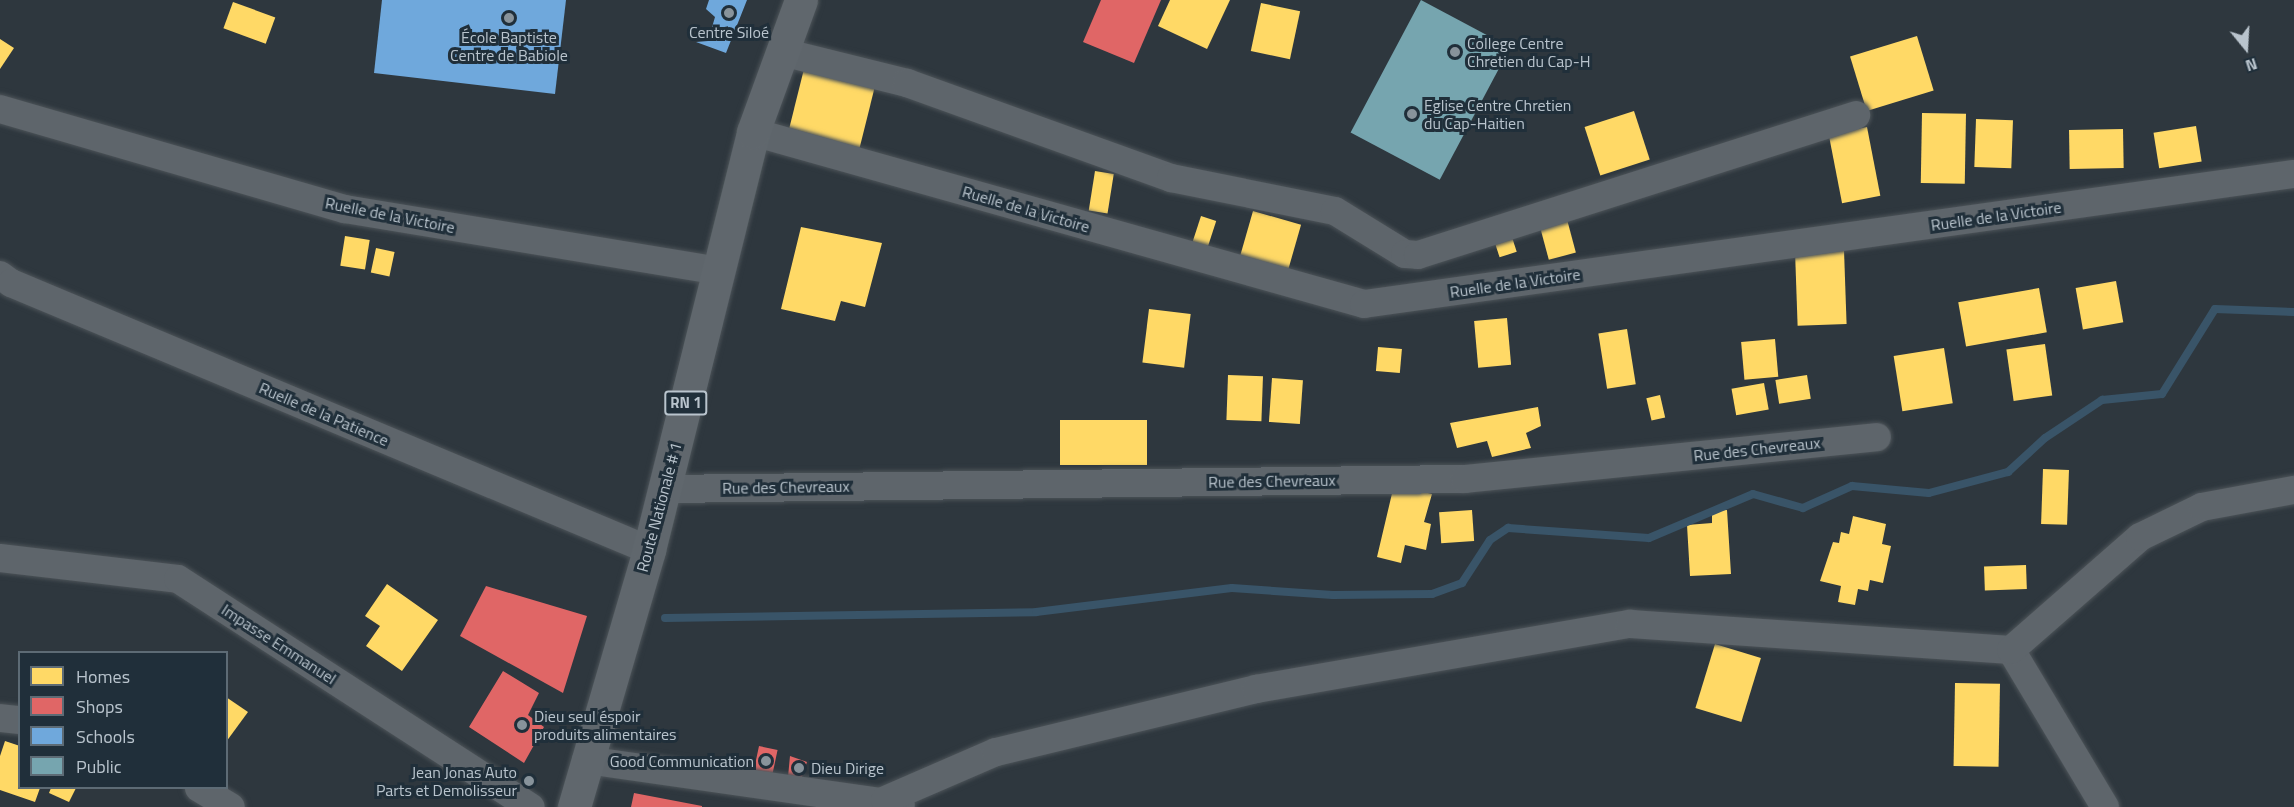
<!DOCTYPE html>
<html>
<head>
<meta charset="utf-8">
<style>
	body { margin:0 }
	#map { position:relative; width:2294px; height:807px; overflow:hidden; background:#2e373e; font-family:"Titillium Web",sans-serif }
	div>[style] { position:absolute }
	.homes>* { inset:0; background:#ffd966; transform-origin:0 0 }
	.shops>* { inset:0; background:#e06666; transform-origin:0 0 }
	.schools>* { inset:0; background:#6fa8dc }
	.public>* { inset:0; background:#76a5af; transform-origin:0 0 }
	.stream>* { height:8px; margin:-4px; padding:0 4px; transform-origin:4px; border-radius:4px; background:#395468 }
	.roads { filter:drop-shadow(0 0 2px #4c5358) drop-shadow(0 0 2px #4c5358) }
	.minor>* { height:28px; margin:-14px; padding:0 14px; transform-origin:14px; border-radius:14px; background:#5e656b }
	.major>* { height:33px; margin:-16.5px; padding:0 16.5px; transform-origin:16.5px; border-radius:16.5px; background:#60676d }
	.dots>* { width:16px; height:16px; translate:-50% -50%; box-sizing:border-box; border:3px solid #202f3a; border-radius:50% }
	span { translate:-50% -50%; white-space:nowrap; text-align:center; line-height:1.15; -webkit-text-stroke:6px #202f3a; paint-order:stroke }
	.shield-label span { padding:2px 4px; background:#202f3a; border:2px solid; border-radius:4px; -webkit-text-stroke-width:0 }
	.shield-label { font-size:15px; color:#b9c4cd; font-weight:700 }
	.poi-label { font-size:16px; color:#b9c4cd }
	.left { translate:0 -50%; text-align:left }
	.right { translate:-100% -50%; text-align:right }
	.street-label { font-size:16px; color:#b9c4cd }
	.legend { position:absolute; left:18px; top:651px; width:210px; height:138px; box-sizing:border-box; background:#202f3a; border:2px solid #5d6b75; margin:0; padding:8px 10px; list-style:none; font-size:18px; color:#b9c4cd }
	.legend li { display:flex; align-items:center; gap:12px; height:30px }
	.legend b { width:30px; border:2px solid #5d6b75 }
	.north { position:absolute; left:2216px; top:18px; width:60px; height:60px; -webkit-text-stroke:4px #202f3a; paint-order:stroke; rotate:162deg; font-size:16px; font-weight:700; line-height:24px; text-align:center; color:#b9c4cd }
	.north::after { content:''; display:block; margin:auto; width:21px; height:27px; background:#b9c4cd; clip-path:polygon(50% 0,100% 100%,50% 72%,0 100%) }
</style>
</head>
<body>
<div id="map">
	<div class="homes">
		<div style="clip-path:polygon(1170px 0,1230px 0,1207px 49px,1158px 26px)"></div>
		<div style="left:233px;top:2px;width:45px;height:28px;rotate:20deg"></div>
		<div style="left:1261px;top:3px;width:40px;height:49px;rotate:12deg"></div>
		<div style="left:1917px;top:36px;width:57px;height:70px;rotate:73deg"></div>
		<div style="clip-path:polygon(0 39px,14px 48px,0 69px)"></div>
		<div style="left:805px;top:65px;width:73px;height:68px;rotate:14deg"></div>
		<div style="left:1634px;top:111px;width:51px;height:52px;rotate:72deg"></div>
		<div style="left:1922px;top:113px;width:44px;height:70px;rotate:1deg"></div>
		<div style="left:1976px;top:119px;width:37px;height:48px;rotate:2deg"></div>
		<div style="left:2196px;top:126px;width:36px;height:43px;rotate:81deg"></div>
		<div style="left:1867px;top:127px;width:70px;height:39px;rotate:79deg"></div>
		<div style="left:2123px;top:129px;width:39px;height:54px;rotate:89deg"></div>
		<div style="left:1095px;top:171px;width:19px;height:40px;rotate:9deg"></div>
		<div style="left:1253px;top:211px;width:50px;height:48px;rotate:16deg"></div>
		<div style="left:1565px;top:212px;width:42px;height:28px;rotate:75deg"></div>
		<div style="left:1201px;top:216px;width:16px;height:29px;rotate:18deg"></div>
		<div style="clip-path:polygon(801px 227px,882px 243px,865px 307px,841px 301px,835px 321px,781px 309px)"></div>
		<div style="left:1509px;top:228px;width:25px;height:18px;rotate:72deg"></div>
		<div style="left:345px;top:236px;width:25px;height:30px;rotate:9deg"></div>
		<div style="left:376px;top:248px;width:19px;height:25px;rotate:12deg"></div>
		<div style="left:1844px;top:250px;width:74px;height:49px;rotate:88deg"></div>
		<div style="left:2116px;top:281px;width:42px;height:41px;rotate:80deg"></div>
		<div style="left:2039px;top:288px;width:45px;height:82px;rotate:80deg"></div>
		<div style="left:1149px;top:309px;width:42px;height:54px;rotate:7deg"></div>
		<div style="left:1507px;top:318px;width:47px;height:33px;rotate:85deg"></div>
		<div style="left:1627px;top:329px;width:56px;height:29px;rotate:81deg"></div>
		<div style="left:1775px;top:339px;width:38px;height:34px;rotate:85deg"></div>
		<div style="left:2045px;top:344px;width:52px;height:39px;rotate:82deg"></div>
		<div style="left:1378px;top:347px;width:24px;height:24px;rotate:5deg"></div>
		<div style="left:1944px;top:348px;width:56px;height:51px;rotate:81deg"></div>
		<div style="left:1228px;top:375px;width:35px;height:45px;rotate:2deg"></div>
		<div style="left:1807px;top:375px;width:24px;height:32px;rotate:81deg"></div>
		<div style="left:1272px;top:378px;width:31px;height:44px;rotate:4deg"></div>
		<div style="left:1764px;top:383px;width:27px;height:33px;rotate:80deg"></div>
		<div style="left:1660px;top:395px;width:23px;height:14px;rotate:77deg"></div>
		<div style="clip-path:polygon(1538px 407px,1541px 426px,1526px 433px,1531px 448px,1492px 457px,1487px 441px,1457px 448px,1450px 423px)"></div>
		<div style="left:1147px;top:420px;width:45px;height:87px;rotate:90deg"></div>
		<div style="left:2043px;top:469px;width:26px;height:55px;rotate:2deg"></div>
		<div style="clip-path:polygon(1394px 485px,1432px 494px,1424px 522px,1431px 524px,1426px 550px,1405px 545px,1401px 563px,1377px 557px)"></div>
		<div style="left:1472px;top:510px;width:31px;height:33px;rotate:86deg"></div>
		<div style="clip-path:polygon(1727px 510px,1731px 574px,1690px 576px,1687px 525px,1712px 523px,1712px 511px)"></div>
		<div style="clip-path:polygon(1853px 516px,1886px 524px,1882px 544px,1891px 546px,1883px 583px,1870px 580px,1868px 591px,1858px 589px,1855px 605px,1838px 602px,1841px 586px,1820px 581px,1833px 542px,1839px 543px,1841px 532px,1849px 534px)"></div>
		<div style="left:2026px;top:565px;width:24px;height:42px;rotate:88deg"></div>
		<div style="clip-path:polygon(387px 584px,438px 620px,402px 671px,366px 646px,380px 626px,365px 616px)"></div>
		<div style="left:1715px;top:644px;width:48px;height:67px;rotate:17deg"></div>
		<div style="left:1955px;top:683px;width:45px;height:83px;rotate:1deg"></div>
		<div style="clip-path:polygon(226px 697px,248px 712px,226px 742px)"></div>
		<div style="clip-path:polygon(5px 741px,20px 746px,20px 788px,40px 788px,35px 802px,0 790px,0 756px)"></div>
		<div style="clip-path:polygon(51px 788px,76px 788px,69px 802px,49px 793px)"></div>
	</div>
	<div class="shops">
		<div style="clip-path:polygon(1101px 0,1161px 0,1134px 63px,1083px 42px)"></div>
		<div style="clip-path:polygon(486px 586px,587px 616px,563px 693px,460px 636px)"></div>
		<div style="clip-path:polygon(503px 671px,539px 693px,528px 715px,544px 727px,524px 763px,469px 727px)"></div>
		<div style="left:759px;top:746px;width:19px;height:28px;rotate:12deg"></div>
		<div style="clip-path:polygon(790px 756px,807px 762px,800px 782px,788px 777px)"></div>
		<div style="clip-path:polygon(634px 793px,702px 806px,702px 807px,631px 807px)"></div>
	</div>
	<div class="schools">
		<div style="clip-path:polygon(382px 0,566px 0,555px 94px,374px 73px)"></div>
		<div style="clip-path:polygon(709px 0,747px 0,726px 53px,696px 42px,708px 41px,715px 17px,706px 9px)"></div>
	</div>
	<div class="public">
		<div style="left:1421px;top:0;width:101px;height:150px;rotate:28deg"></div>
	</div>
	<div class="stream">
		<div style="left:665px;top:618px;width:371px;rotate:-0.9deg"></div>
		<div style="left:1036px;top:612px;width:197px;rotate:-7deg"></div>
		<div style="left:1232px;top:588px;width:101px;rotate:4deg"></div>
		<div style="left:1333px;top:595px;width:99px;rotate:-0.6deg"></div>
		<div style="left:1432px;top:594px;width:32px;rotate:-20deg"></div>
		<div style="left:1462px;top:583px;width:51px;rotate:-56.9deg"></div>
		<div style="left:1490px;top:540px;width:22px;rotate:-34deg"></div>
		<div style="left:1508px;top:528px;width:141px;rotate:4.1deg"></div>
		<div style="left:1649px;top:538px;width:113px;rotate:-22.9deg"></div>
		<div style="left:1753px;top:494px;width:52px;rotate:15.6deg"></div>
		<div style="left:1803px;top:508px;width:54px;rotate:-24.2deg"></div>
		<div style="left:1852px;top:486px;width:77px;rotate:5.2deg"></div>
		<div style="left:1929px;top:493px;width:82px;rotate:-14.9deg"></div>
		<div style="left:2008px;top:472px;width:50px;rotate:-42.6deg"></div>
		<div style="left:2045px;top:438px;width:69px;rotate:-33.7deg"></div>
		<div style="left:2102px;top:400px;width:60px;rotate:-5.7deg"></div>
		<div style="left:2162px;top:394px;width:100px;rotate:-58.1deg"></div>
		<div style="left:2215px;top:309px;width:79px;rotate:2.2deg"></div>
	</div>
	<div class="roads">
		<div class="minor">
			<div style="left:782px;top:52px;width:129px;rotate:13.9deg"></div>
			<div style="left:907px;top:83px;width:281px;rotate:19.8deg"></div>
			<div style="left:1171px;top:178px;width:167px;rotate:11.4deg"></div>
			<div style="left:1335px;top:211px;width:82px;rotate:31.6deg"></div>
			<div style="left:1405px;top:254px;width:13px;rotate:4deg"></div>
			<div style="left:1418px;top:255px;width:460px;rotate:-17.7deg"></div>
			<div style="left:0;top:109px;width:359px;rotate:16.2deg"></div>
			<div style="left:345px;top:209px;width:378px;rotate:9.4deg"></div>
			<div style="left:753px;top:132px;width:635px;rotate:15.72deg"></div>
			<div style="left:1364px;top:304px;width:939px;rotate:-7.96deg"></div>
			<div style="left:0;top:275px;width:14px;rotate:36deg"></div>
			<div style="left:11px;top:283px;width:692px;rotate:22.71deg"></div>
			<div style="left:665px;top:489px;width:800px;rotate:-0.72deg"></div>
			<div style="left:1465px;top:479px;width:414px;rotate:-5.8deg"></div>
			<div style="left:0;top:558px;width:179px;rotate:6.7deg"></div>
			<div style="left:178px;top:579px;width:420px;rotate:32.9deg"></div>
			<div style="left:2011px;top:650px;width:183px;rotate:59.1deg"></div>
			<div style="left:0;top:718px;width:20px;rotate:6deg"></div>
			<div style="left:586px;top:760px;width:318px;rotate:8.1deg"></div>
			<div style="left:199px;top:788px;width:37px;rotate:31deg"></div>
			<div style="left:885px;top:800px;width:121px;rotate:-23.4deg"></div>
			<div style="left:996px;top:752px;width:268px;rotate:-13.6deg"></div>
			<div style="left:1256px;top:689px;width:380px;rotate:-9.9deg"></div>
			<div style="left:1630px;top:624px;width:382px;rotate:3.9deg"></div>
			<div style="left:2011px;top:650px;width:171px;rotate:-41.2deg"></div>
			<div style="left:2140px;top:537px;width:69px;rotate:-25.8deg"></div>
			<div style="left:2202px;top:507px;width:94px;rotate:-10.5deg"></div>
		</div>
		<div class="major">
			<div style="left:574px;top:807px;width:268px;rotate:-73.7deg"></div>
			<div style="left:649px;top:550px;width:431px;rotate:-76deg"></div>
			<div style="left:753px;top:132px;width:140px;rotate:-70deg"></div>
		</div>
	</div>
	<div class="dots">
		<div style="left:729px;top:13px;background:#88939b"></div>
		<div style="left:509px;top:18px;background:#88939b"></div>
		<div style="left:1455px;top:52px;background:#88939b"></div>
		<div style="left:1412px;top:114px;background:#88939b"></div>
		<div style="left:522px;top:725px;background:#88939b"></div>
		<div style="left:766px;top:761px;background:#88939b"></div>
		<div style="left:799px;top:768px;background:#88939b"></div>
		<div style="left:529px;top:781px;background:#88939b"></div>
	</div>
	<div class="shield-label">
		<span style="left:686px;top:403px">RN 1</span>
	</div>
	<div class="poi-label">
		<span style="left:729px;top:32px">Centre Siloé</span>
		<span style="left:509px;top:46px">École Baptiste<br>Centre de Babiole</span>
		<span class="left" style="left:1467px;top:52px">College Centre<br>Chretien du Cap-H</span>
		<span class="left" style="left:1424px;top:114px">Eglise Centre Chretien<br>du Cap-Haitien</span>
		<span class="left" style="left:534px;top:725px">Dieu seul éspoir<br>produits alimentaires</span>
		<span class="right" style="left:754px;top:761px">Good Communication</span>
		<span class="left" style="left:811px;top:768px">Dieu Dirige</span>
		<span class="right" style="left:517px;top:781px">Jean Jonas Auto<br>Parts et Demolisseur</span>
	</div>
	<div class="street-label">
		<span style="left:1026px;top:209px;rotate:16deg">Ruelle de la Victoire</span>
		<span style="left:390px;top:215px;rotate:11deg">Ruelle de la Victoire</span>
		<span style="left:1996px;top:216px;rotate:-8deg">Ruelle de la Victoire</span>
		<span style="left:1515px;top:283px;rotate:-8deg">Ruelle de la Victoire</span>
		<span style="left:324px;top:414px;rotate:23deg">Ruelle de la Patience</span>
		<span style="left:1757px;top:449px;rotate:-6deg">Rue des Chevreaux</span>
		<span style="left:1272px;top:481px;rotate:-1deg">Rue des Chevreaux</span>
		<span style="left:786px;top:487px;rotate:-1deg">Rue des Chevreaux</span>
		<span style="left:659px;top:507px;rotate:-75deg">Route Nationale # 1</span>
		<span style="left:279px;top:644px;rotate:33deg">Impasse Emmanuel</span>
	</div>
	<ul class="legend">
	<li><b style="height:16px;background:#ffd966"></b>Homes</li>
	<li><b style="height:16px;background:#e06666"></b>Shops</li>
	<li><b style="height:16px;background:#6fa8dc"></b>Schools</li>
	<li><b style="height:16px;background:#76a5af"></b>Public</li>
	</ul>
	<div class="north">N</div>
</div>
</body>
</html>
